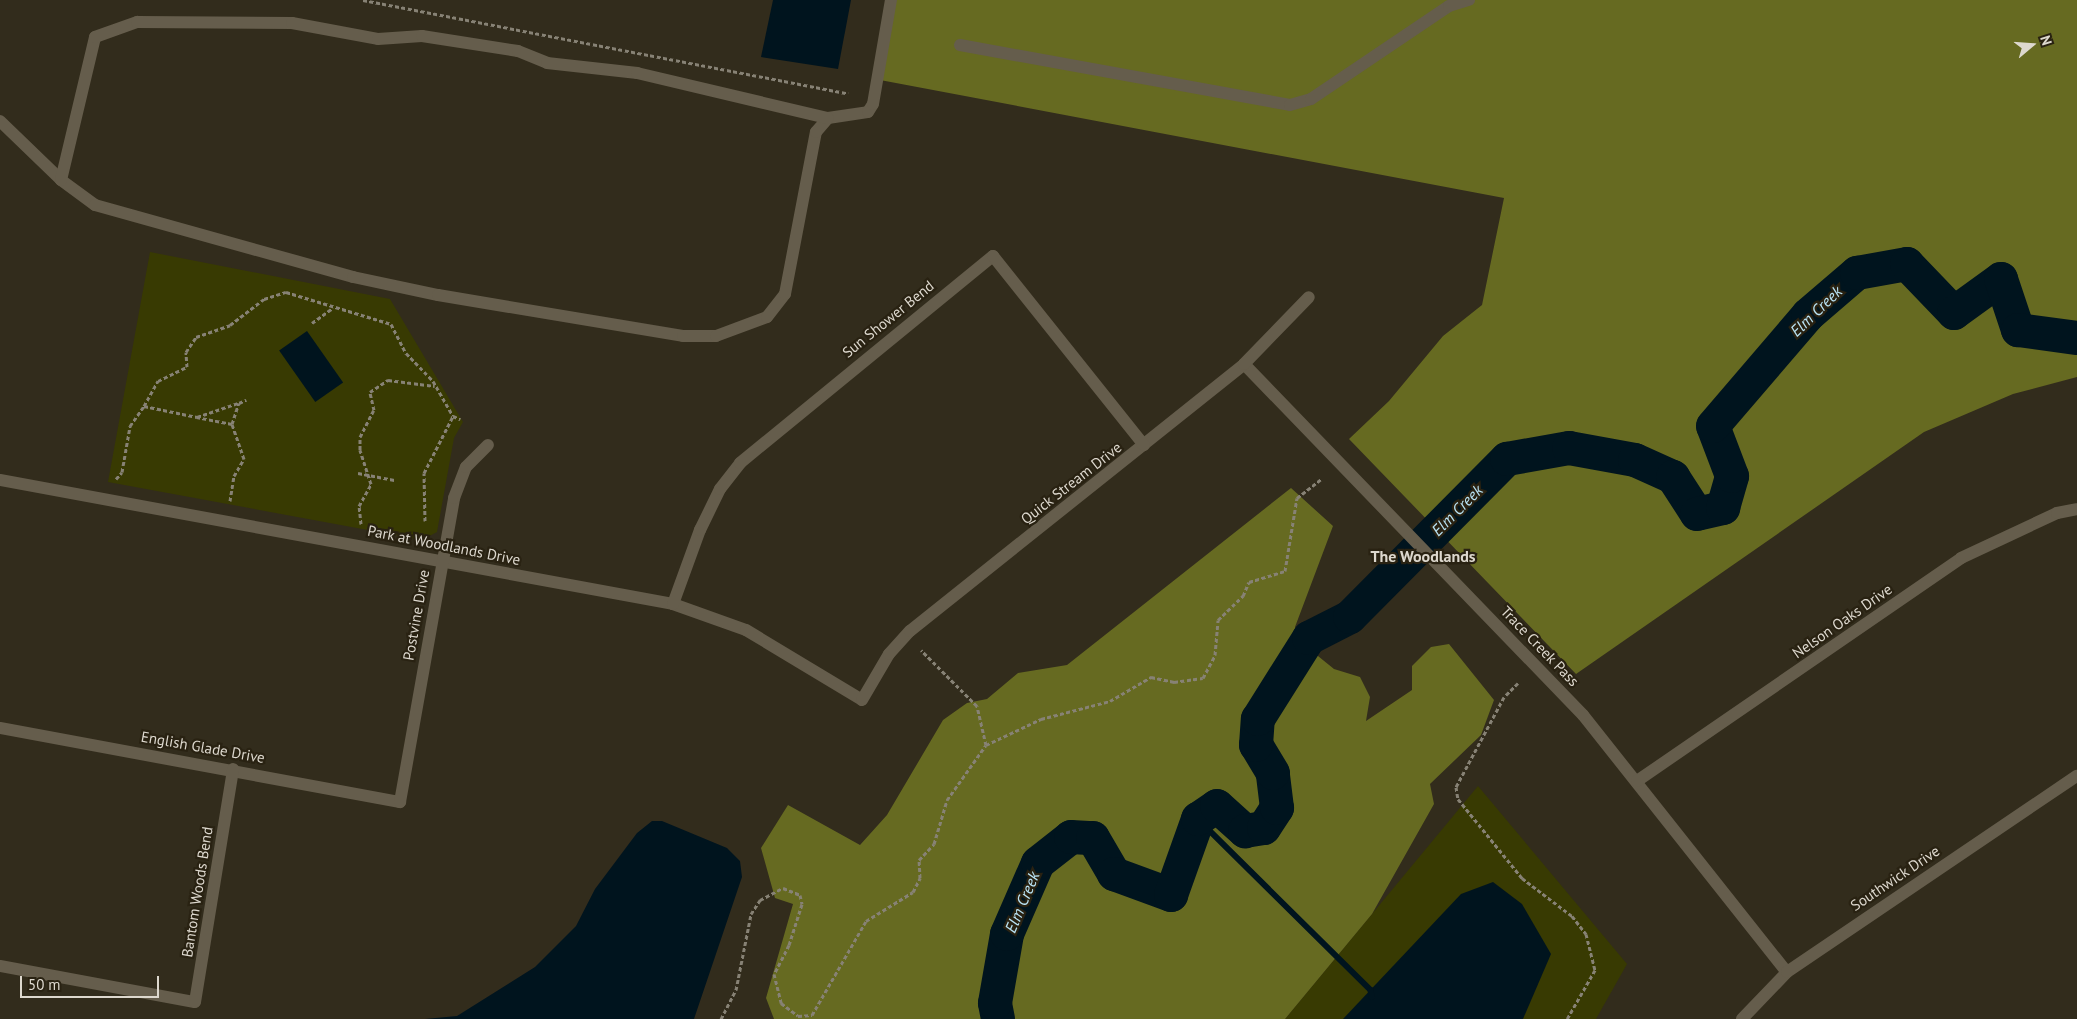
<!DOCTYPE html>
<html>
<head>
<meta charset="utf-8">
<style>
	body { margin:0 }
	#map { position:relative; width:2077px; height:1019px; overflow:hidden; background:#322c1c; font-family:"PT Sans",sans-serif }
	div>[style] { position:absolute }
	.green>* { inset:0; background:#383a02 }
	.forest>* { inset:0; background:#666a21 }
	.water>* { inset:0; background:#00141e; transform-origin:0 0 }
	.stream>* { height:5.5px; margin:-2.75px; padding:0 2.75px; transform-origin:2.75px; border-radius:2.75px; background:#00141e }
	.river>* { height:34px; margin:-17px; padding:0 17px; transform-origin:17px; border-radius:17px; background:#00141e }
	.path>* { height:3px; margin-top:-1.5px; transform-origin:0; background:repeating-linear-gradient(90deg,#878275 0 4px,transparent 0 6.5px) }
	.minor>* { height:12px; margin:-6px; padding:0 6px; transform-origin:6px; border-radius:6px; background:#655d4c }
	span { translate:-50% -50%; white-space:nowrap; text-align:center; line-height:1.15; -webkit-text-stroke:4.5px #292212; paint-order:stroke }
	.street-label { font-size:15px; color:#ddd8ce }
	.water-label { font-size:16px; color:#bae4f6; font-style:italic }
	.neighbourhood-label { font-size:16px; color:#ddd8ce; font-weight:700 }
	.north { position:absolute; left:2007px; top:20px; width:50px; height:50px; -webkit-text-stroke:4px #292212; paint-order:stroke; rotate:72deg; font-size:14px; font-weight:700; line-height:20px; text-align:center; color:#ddd8ce }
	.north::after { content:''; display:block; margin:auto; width:18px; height:22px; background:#ddd8ce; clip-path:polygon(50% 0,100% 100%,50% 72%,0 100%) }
	.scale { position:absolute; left:20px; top:976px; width:139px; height:22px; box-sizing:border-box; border:2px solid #ddd8ce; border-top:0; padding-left:6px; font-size:15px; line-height:18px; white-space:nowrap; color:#ddd8ce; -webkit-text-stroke:4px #292212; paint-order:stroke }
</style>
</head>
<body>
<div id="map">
	<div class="green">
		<div style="clip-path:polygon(150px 252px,390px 299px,463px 422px,454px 438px,437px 532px,422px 540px,108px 482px)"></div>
		<div style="clip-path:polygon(1478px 786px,1627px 964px,1596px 1019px,1285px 1019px)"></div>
	</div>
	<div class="forest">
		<div style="clip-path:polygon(896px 0,2077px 0,2077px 377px,2013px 394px,1924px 432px,1576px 674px,1349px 439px,1389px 401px,1443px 336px,1482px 305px,1504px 198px,880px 80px)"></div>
		<div style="clip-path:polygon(1291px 488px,1333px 526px,1295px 627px,1297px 639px,1334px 669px,1360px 677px,1370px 697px,1366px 721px,1412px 690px,1412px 666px,1431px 647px,1449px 644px,1494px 700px,1481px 735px,1430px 784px,1434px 804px,1372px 914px,1285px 1019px,774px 1019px,766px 998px,793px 904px,775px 898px,761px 848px,788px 805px,860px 845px,887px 815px,943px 720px,967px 703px,987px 699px,1018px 673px,1067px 665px)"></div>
	</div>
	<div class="water">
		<div style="clip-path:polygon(773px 0,851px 0,838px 69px,761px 57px)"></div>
		<div style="left:307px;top:331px;width:63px;height:34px;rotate:55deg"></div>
		<div style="clip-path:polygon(652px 821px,662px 821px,727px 848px,740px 861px,742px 877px,694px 1019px,425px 1019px,457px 1016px,535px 967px,576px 926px,595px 889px,637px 833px)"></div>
		<div style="clip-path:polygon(1493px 882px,1522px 904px,1551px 954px,1523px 1019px,1343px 1019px,1461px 894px)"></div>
	</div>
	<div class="stream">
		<div style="left:1198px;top:819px;width:243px;rotate:44.7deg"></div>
		<div style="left:1371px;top:990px;width:7px;rotate:82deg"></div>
	</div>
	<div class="river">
		<div style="left:998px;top:1019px;width:16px;rotate:-101deg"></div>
		<div style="left:995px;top:1003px;width:70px;rotate:-80.1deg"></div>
		<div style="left:1007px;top:934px;width:77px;rotate:-66.4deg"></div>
		<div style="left:1038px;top:863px;width:42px;rotate:-38.2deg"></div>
		<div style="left:1071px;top:837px;width:22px;rotate:3deg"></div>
		<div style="left:1093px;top:838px;width:42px;rotate:59.7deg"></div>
		<div style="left:1114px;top:874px;width:61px;rotate:20.2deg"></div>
		<div style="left:1171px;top:895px;width:81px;rotate:-70.4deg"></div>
		<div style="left:1198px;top:819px;width:23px;rotate:-34deg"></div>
		<div style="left:1217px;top:806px;width:38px;rotate:42deg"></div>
		<div style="left:1245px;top:831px;width:19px;rotate:-9deg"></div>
		<div style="left:1264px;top:828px;width:24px;rotate:-57deg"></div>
		<div style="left:1277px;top:808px;width:35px;rotate:-97deg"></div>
		<div style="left:1273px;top:773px;width:33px;rotate:-121deg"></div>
		<div style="left:1256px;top:745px;width:26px;rotate:-86deg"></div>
		<div style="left:1258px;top:719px;width:96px;rotate:-57.8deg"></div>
		<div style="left:1309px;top:638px;width:46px;rotate:-27.1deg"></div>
		<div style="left:1350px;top:617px;width:223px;rotate:-45.2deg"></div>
		<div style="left:1507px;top:459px;width:63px;rotate:-10.1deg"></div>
		<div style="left:1569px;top:448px;width:67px;rotate:10.3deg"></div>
		<div style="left:1635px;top:460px;width:42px;rotate:24.1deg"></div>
		<div style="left:1673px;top:477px;width:44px;rotate:57deg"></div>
		<div style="left:1697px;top:514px;width:27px;rotate:-13deg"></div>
		<div style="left:1723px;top:508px;width:33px;rotate:-74deg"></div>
		<div style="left:1732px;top:476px;width:53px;rotate:-110.8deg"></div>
		<div style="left:1713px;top:426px;width:146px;rotate:-49.4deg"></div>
		<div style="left:1808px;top:315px;width:65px;rotate:-40.6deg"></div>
		<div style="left:1857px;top:273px;width:51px;rotate:-10.2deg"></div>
		<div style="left:1907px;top:264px;width:68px;rotate:46.2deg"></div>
		<div style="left:1954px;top:313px;width:58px;rotate:-35.9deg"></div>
		<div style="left:2001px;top:279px;width:54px;rotate:71.6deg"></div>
		<div style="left:2018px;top:330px;width:60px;rotate:7.7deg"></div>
	</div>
	<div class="path">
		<div style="left:363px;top:0;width:494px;rotate:10.9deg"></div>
		<div style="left:312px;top:323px;width:26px;rotate:-36deg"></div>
		<div style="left:144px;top:406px;width:29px;rotate:-61deg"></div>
		<div style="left:158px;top:381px;width:32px;rotate:-26deg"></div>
		<div style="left:187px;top:367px;width:15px;rotate:-94deg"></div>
		<div style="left:186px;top:352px;width:18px;rotate:-56deg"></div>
		<div style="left:196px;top:337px;width:36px;rotate:-19deg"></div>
		<div style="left:230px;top:325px;width:43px;rotate:-37.4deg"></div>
		<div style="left:264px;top:299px;width:23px;rotate:-18deg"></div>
		<div style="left:286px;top:292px;width:110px;rotate:16.9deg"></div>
		<div style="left:391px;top:324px;width:33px;rotate:63deg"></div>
		<div style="left:406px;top:353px;width:39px;rotate:46deg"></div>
		<div style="left:433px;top:381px;width:40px;rotate:60.3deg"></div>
		<div style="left:453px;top:416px;width:8px;rotate:23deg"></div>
		<div style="left:232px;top:424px;width:36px;rotate:-169deg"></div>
		<div style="left:197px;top:417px;width:43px;rotate:-18.9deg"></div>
		<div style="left:358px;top:473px;width:37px;rotate:11deg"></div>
		<div style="left:116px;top:479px;width:9px;rotate:-49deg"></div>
		<div style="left:122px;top:472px;width:47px;rotate:-80.1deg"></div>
		<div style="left:130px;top:426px;width:24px;rotate:-55deg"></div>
		<div style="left:144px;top:406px;width:54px;rotate:11.7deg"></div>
		<div style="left:230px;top:501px;width:25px;rotate:-81deg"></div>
		<div style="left:234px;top:476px;width:20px;rotate:-60deg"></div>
		<div style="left:244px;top:459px;width:37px;rotate:-109deg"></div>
		<div style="left:232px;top:424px;width:22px;rotate:-72deg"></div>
		<div style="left:239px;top:403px;width:8px;rotate:-23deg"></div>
		<div style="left:425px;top:521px;width:48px;rotate:-91.2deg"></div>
		<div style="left:424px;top:473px;width:64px;rotate:-63deg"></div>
		<div style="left:361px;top:524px;width:18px;rotate:-96deg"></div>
		<div style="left:359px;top:506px;width:25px;rotate:-61deg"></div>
		<div style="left:371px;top:484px;width:36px;rotate:-108deg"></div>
		<div style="left:360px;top:450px;width:13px;rotate:-90deg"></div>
		<div style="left:360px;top:437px;width:30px;rotate:-63deg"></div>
		<div style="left:374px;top:410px;width:18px;rotate:-103deg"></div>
		<div style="left:370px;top:392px;width:22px;rotate:-34deg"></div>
		<div style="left:388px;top:380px;width:47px;rotate:7.3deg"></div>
		<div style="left:1518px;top:683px;width:20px;rotate:135deg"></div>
		<div style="left:1504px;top:697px;width:102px;rotate:118.1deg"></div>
		<div style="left:1456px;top:787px;width:12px;rotate:81deg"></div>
		<div style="left:1458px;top:799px;width:102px;rotate:51deg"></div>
		<div style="left:1522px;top:878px;width:63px;rotate:37.2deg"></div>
		<div style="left:1572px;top:916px;width:23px;rotate:52deg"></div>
		<div style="left:1586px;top:934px;width:37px;rotate:76deg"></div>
		<div style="left:1595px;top:970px;width:56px;rotate:119.7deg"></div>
		<div style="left:986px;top:745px;width:61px;rotate:-25.3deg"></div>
		<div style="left:1041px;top:719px;width:71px;rotate:-14.6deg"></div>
		<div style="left:1110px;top:701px;width:48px;rotate:-30.3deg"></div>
		<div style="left:1151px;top:677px;width:24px;rotate:12deg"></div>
		<div style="left:1174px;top:682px;width:29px;rotate:-8deg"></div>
		<div style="left:1203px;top:678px;width:26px;rotate:-62deg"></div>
		<div style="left:1215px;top:655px;width:35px;rotate:-85deg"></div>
		<div style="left:1218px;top:620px;width:35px;rotate:-44deg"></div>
		<div style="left:1243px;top:596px;width:15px;rotate:-67deg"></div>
		<div style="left:1249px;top:582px;width:38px;rotate:-17deg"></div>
		<div style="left:1285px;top:571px;width:74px;rotate:-80.7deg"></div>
		<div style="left:1297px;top:498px;width:31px;rotate:-38deg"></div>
		<div style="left:721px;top:1019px;width:33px;rotate:-63deg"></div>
		<div style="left:736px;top:990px;width:77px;rotate:-78.8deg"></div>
		<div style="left:751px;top:914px;width:17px;rotate:-57deg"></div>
		<div style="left:760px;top:900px;width:26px;rotate:-28deg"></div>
		<div style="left:783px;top:888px;width:18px;rotate:22deg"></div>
		<div style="left:800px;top:895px;width:9px;rotate:77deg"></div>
		<div style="left:802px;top:904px;width:43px;rotate:107.6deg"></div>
		<div style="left:789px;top:945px;width:33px;rotate:117deg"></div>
		<div style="left:774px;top:974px;width:30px;rotate:76deg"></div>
		<div style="left:781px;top:1003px;width:21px;rotate:37deg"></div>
		<div style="left:798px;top:1016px;width:14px;rotate:-4deg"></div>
		<div style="left:812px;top:1015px;width:108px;rotate:-60.1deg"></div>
		<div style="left:866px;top:921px;width:55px;rotate:-31.7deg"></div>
		<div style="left:913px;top:892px;width:16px;rotate:-63deg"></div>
		<div style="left:920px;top:878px;width:18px;rotate:-93deg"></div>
		<div style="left:919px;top:860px;width:22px;rotate:-47deg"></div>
		<div style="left:934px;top:844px;width:46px;rotate:-73.5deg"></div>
		<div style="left:947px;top:800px;width:67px;rotate:-54.7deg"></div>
		<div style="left:986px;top:745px;width:40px;rotate:-103deg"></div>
		<div style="left:977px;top:706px;width:79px;rotate:-135deg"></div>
	</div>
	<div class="minor">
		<div style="left:960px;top:45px;width:335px;rotate:10.3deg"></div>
		<div style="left:1290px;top:105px;width:22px;rotate:-16deg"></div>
		<div style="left:1311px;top:99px;width:166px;rotate:-34deg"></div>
		<div style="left:1449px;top:6px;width:21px;rotate:-17deg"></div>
		<div style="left:0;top:121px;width:85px;rotate:44deg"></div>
		<div style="left:61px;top:180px;width:42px;rotate:36.3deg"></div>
		<div style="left:95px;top:205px;width:268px;rotate:15.6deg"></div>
		<div style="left:353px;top:277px;width:87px;rotate:12deg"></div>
		<div style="left:438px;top:295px;width:248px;rotate:9.5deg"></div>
		<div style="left:683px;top:336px;width:33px"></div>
		<div style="left:716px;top:336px;width:54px;rotate:-20.4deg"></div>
		<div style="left:767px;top:317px;width:29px;rotate:-52deg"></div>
		<div style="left:785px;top:294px;width:165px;rotate:-79.2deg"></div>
		<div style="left:816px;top:132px;width:18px;rotate:-49deg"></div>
		<div style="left:828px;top:118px;width:40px;rotate:-8.5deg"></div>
		<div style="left:868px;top:112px;width:9px;rotate:-58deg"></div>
		<div style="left:873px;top:104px;width:106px;rotate:-80.2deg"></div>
		<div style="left:61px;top:180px;width:147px;rotate:-76.6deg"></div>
		<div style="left:95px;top:37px;width:45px;rotate:-19.7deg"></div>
		<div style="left:137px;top:22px;width:155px;rotate:0.4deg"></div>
		<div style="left:292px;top:23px;width:87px;rotate:10.5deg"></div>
		<div style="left:378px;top:39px;width:44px;rotate:-3.9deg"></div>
		<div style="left:422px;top:36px;width:97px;rotate:8.9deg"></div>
		<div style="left:518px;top:51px;width:31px;rotate:22deg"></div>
		<div style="left:547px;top:63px;width:91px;rotate:6.3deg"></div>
		<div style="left:637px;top:73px;width:196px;rotate:13.3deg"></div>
		<div style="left:1244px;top:364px;width:488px;rotate:46deg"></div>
		<div style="left:1583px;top:715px;width:328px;rotate:51.6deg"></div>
		<div style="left:0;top:480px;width:684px;rotate:10.44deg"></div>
		<div style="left:673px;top:604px;width:77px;rotate:19.6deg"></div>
		<div style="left:746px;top:630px;width:135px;rotate:31.1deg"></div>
		<div style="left:862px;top:700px;width:53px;rotate:-59.6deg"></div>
		<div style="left:889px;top:654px;width:31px;rotate:-48deg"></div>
		<div style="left:910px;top:631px;width:428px;rotate:-38.6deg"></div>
		<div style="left:1244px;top:364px;width:93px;rotate:-45.9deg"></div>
		<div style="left:673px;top:604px;width:79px;rotate:-70deg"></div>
		<div style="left:700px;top:530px;width:46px;rotate:-64deg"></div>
		<div style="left:720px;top:489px;width:33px;rotate:-52deg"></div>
		<div style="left:740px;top:463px;width:327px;rotate:-39.3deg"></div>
		<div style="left:993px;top:256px;width:242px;rotate:51.4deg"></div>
		<div style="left:0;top:728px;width:407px;rotate:10.5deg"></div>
		<div style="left:400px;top:802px;width:309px;rotate:-79.9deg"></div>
		<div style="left:454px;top:498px;width:33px;rotate:-69deg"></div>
		<div style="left:466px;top:467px;width:31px;rotate:-45deg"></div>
		<div style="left:1637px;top:781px;width:393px;rotate:-34.5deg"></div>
		<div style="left:1961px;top:558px;width:106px;rotate:-25.1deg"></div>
		<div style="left:2057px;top:513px;width:20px;rotate:-11deg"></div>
		<div style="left:0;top:966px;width:198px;rotate:10.5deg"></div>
		<div style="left:195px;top:1002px;width:236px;rotate:-80.7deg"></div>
		<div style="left:1742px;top:1019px;width:65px;rotate:-46.2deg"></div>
		<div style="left:1787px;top:972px;width:350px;rotate:-34.1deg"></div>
	</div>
	<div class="street-label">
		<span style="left:888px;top:319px;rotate:-39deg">Sun Shower Bend</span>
		<span style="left:1071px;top:483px;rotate:-38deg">Quick Stream Drive</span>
		<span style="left:444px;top:545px;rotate:11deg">Park at Woodlands Drive</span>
		<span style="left:416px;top:615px;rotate:-80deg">Postvine Drive</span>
		<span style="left:1842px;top:621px;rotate:-35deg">Nelson Oaks Drive</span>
		<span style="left:1540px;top:646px;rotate:46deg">Trace Creek Pass</span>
		<span style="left:203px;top:747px;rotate:10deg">English Glade Drive</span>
		<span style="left:1895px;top:878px;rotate:-34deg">Southwick Drive</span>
		<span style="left:197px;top:892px;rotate:-81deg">Bantom Woods Bend</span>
	</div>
	<div class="water-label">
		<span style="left:1816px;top:311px;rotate:-44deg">Elm Creek</span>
		<span style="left:1457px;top:510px;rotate:-45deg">Elm Creek</span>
		<span style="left:1022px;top:902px;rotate:-67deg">Elm Creek</span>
	</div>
	<div class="neighbourhood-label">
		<span style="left:1423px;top:556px">The Woodlands</span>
	</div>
	<div class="north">N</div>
	<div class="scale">50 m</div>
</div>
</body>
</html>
